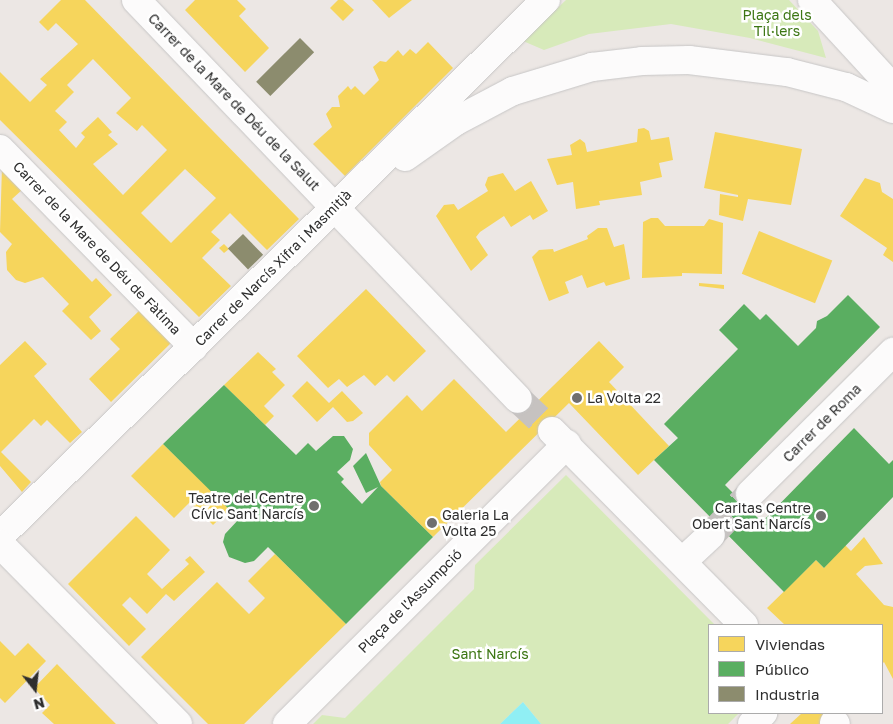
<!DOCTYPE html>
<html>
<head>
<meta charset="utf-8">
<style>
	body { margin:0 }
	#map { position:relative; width:893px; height:724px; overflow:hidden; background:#ece7e4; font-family:"Golos Text",sans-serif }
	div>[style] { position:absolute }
	.green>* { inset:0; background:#d7eaba }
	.water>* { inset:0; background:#90eff4 }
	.homes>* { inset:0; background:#f6d55c; transform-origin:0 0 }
	.public>* { inset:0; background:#5aae61 }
	.industry>* { inset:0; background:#8c8c6e; transform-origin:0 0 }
	.minor-tunnel>* { height:28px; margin-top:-14px; transform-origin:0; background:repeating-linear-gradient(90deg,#c6c2c0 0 28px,transparent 0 42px) }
	.roads { filter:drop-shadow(0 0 1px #c7c6c6) drop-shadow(0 0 1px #c7c6c6) }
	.minor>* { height:28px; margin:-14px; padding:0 14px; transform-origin:14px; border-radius:14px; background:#fcfbfb }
	.dots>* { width:14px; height:14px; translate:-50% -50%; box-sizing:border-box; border:2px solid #fff; border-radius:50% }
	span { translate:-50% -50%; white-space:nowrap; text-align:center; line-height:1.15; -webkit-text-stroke:5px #fff; paint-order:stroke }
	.park-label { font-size:14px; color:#3c7613 }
	.street-label { font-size:14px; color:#2e2e2e }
	.poi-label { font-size:14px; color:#2e2e2e }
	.left { translate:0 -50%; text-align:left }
	.right { translate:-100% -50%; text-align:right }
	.legend { position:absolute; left:708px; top:624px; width:175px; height:90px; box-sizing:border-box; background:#fff; border:1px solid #ababab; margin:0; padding:6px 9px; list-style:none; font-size:15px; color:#2e2e2e }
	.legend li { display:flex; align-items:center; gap:10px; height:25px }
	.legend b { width:25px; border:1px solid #ababab }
	.north { position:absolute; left:10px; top:664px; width:50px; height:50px; -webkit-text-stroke:4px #fff; paint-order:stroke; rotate:164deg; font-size:14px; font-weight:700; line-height:20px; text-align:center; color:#2e2e2e }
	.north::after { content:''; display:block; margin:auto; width:18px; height:22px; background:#2e2e2e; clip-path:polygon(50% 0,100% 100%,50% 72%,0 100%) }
</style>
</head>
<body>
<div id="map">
	<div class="green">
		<div style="clip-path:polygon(566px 0,789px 0,818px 31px,826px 58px,750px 38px,671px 24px,589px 34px,544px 50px,523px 41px)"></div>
		<div style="clip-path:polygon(566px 475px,715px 625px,709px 625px,709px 713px,739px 713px,728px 724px,541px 724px,523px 702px,500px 724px,313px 724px,322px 715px,345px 718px,474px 589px,475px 565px)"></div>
	</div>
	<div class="water">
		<div style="clip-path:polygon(523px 702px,541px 724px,500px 724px)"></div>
	</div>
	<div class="homes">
		<div style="clip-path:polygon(evenodd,61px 0,85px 0,299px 219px,267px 250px,230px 213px,211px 232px,220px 240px,202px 258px,231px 286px,199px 317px,0 120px,0 72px,30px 102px,47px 85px,40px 79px,78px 44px,56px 23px,48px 31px,39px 22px,61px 0,93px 59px,131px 98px,116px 113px,137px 131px,142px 125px,167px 150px,123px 195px,93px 164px,118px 144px,108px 135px,112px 132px,98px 117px,81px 133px,85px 137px,76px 148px,59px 130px,67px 122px,55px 111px,74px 92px,67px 85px,93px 59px,61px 0,185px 169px,216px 198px,171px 243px,141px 213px,185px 169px)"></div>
		<div style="clip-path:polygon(195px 0,237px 0,246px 9px,239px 16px,269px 48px,245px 72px,185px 10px)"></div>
		<div style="clip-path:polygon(338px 0,343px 0,354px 10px,343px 21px,330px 8px)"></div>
		<div style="clip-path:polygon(372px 0,412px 0,389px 18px)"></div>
		<div style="clip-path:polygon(428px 42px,453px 68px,345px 176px,313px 144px,332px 127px,326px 114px,332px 107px,340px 107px,338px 96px,348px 86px,351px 90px,355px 86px,364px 95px,379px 80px,373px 67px,380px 61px,386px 62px,398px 50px,403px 56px,410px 49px,416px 54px)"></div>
		<div style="clip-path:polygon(644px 128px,649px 131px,651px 140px,669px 137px,673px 160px,659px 163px,662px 177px,640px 182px,642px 195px,599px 201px,600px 205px,576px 209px,573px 182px,557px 185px,547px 159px,572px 155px,570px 145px,580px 139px,585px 143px,587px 152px,637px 142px,638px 129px)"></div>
		<div style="clip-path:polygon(715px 132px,802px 149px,791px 205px,748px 199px,743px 221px,719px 215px,720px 194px,738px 197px,738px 195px,704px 188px)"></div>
		<div style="clip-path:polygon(2px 167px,23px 189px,12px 199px,92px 282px,96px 278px,112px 295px,89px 317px,101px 331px,91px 340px,62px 311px,69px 304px,43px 277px,25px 283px,16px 280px,7px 270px,6px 252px,12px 244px,0 232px)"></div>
		<div style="clip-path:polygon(503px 173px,515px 191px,531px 181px,548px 211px,533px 220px,530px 215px,511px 227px,504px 216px,480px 232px,476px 237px,488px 255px,471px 271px,436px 216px,444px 205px,454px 204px,458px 210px,488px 191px,485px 185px,488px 177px)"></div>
		<div style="clip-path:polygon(865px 178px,880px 183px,882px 192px,893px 199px,893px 262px,883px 255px,887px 248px,840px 216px)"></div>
		<div style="clip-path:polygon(651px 218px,658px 218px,665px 226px,704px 226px,709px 219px,723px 223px,722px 274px,682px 273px,682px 276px,642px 278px,643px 222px)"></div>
		<div style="clip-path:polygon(598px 228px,607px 228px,614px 247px,624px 244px,630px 279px,606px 286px,604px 282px,587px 288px,582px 275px,565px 282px,569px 293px,549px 301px,532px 257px,539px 250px,553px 249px,554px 252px,588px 239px,587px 236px)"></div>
		<div style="left:759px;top:231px;width:79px;height:46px;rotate:22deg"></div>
		<div style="clip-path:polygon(224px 244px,229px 249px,224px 253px,219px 248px)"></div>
		<div style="clip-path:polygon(699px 283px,724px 285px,724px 289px,699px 286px)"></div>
		<div style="clip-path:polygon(366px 289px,426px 351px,394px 382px,387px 375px,375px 386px,364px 375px,347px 387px,339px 379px,328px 388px,297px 356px)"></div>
		<div style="clip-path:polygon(140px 310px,172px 342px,111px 402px,89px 379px,120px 349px,110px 339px)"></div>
		<div style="clip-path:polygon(25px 341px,47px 364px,34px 376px,82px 432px,70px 443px,47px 420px,41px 426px,34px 419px,1px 452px,31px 482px,22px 492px,0 466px,0 365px)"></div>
		<div style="clip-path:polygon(599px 341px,624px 367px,609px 382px,669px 446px,638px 475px,569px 403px,433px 537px,381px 486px,380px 482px,392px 470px,369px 445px,369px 433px,407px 395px,422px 411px,454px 379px,506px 432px)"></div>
		<div style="clip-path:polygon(258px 352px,276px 369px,272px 372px,285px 385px,264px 406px,274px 416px,265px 425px,224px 385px)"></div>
		<div style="clip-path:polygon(307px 381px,329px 403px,342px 391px,363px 413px,353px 421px,347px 422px,333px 407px,317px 422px,292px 396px)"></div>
		<div style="clip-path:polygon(163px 444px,230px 509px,213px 525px,190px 502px,174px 518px,131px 476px)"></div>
		<div style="clip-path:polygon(136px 516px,170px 550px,147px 574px,162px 589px,189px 564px,185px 560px,190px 556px,205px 572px,174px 601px,166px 594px,147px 614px,130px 597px,122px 605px,146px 629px,129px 646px,68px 584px)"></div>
		<div style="clip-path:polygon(864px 537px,883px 564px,865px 566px,856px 574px,884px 605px,893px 607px,893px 679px,884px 662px,882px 664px,882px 625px,785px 625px,767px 608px,816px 560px,824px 568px,845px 545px,851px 551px)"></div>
		<div style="clip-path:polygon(275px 554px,346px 624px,244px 724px,208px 724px,141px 657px,217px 582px,249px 614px,265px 598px,248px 581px)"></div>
		<div style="clip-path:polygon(0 641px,15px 656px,28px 643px,46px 661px,5px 703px,0 698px)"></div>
		<div style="clip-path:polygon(57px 664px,104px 712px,116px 724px,54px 724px,42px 713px,50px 705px,34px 688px)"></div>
		<div style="clip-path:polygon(802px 713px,832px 713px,821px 724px,790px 724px)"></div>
	</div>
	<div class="public">
		<div style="clip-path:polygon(848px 295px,880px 327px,725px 485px,762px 522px,854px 428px,889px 464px,893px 460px,893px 497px,824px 568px,816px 560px,784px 592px,654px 460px,678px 438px,664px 424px,738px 349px,719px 330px,744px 304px,760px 320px,766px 314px,798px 346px,816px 328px,817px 321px,827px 316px)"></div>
		<div style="clip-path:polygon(224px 385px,296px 455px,308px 443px,316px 451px,333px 436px,344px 436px,353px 449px,350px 460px,337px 472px,344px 479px,341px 482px,362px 504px,378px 487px,366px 493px,353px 466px,366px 453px,381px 486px,433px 537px,346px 624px,268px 547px,254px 561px,245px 563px,229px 557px,223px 542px,225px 534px,239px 519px,163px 444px)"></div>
	</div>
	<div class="industry">
		<div style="left:300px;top:38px;width:20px;height:62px;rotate:45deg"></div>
		<div style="left:243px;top:234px;width:29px;height:21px;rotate:46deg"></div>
	</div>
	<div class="minor-tunnel">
		<div style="left:518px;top:399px;width:47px;rotate:43.3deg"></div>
		<div style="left:711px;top:535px;width:57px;rotate:-46.4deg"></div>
	</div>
	<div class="roads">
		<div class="minor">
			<div style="left:136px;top:0;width:552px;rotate:46.25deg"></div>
			<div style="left:812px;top:0;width:120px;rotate:47.4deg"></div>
			<div style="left:0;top:149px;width:277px;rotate:45.6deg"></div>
			<div style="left:405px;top:157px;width:62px;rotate:-35.2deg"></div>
			<div style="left:456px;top:121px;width:64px;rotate:-27.8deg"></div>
			<div style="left:513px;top:91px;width:83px;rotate:-16.9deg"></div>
			<div style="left:592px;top:67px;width:50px;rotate:-6.8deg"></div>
			<div style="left:642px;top:61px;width:47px;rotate:-1.2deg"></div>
			<div style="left:689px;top:60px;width:99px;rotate:7deg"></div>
			<div style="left:787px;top:72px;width:61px;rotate:14.3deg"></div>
			<div style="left:846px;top:87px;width:52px;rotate:25.1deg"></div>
			<div style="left:552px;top:431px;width:273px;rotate:45.3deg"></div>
			<div style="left:750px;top:494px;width:202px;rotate:-44.8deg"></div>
			<div style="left:0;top:536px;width:765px;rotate:-44.47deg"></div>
			<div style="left:0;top:544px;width:253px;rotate:45.3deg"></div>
			<div style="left:683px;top:561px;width:38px;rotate:-43deg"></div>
			<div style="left:834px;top:723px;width:2px;rotate:27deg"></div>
			<div style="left:287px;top:724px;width:396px;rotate:-45deg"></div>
			<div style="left:752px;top:724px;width:16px;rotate:-45deg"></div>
		</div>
	</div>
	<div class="dots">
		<div style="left:577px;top:398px;background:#706f6e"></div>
		<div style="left:314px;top:506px;background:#706f6e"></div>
		<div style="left:821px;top:516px;background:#706f6e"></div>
		<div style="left:432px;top:523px;background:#706f6e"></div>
	</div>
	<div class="park-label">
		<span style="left:777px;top:23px">Plaça dels<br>Til·lers</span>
		<span style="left:490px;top:654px">Sant Narcís</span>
	</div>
	<div class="street-label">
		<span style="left:234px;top:102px;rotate:46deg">Carrer de la Mare de Déu de la Salut</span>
		<span style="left:97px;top:248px;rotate:46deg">Carrer de la Mare de Déu de Fàtima</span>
		<span style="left:273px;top:268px;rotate:-45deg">Carrer de Narcís Xifra i Masmitjà</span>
		<span style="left:822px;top:423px;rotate:-45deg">Carrer de Roma</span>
		<span style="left:410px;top:601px;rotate:-45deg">Plaça de l'Assumpció</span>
	</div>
	<div class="poi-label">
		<span class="left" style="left:587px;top:398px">La Volta 22</span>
		<span class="right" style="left:304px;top:506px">Teatre del Centre<br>Cívic Sant Narcís</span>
		<span class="right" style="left:811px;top:516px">Caritas Centre<br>Obert Sant Narcís</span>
		<span class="left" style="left:442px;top:523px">Galeria La<br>Volta 25</span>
	</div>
	<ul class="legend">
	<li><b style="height:14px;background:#f6d55c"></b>Viviendas</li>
	<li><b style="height:14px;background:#5aae61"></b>Público</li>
	<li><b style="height:14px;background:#8c8c6e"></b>Industria</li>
	</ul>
	<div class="north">N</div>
</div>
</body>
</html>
